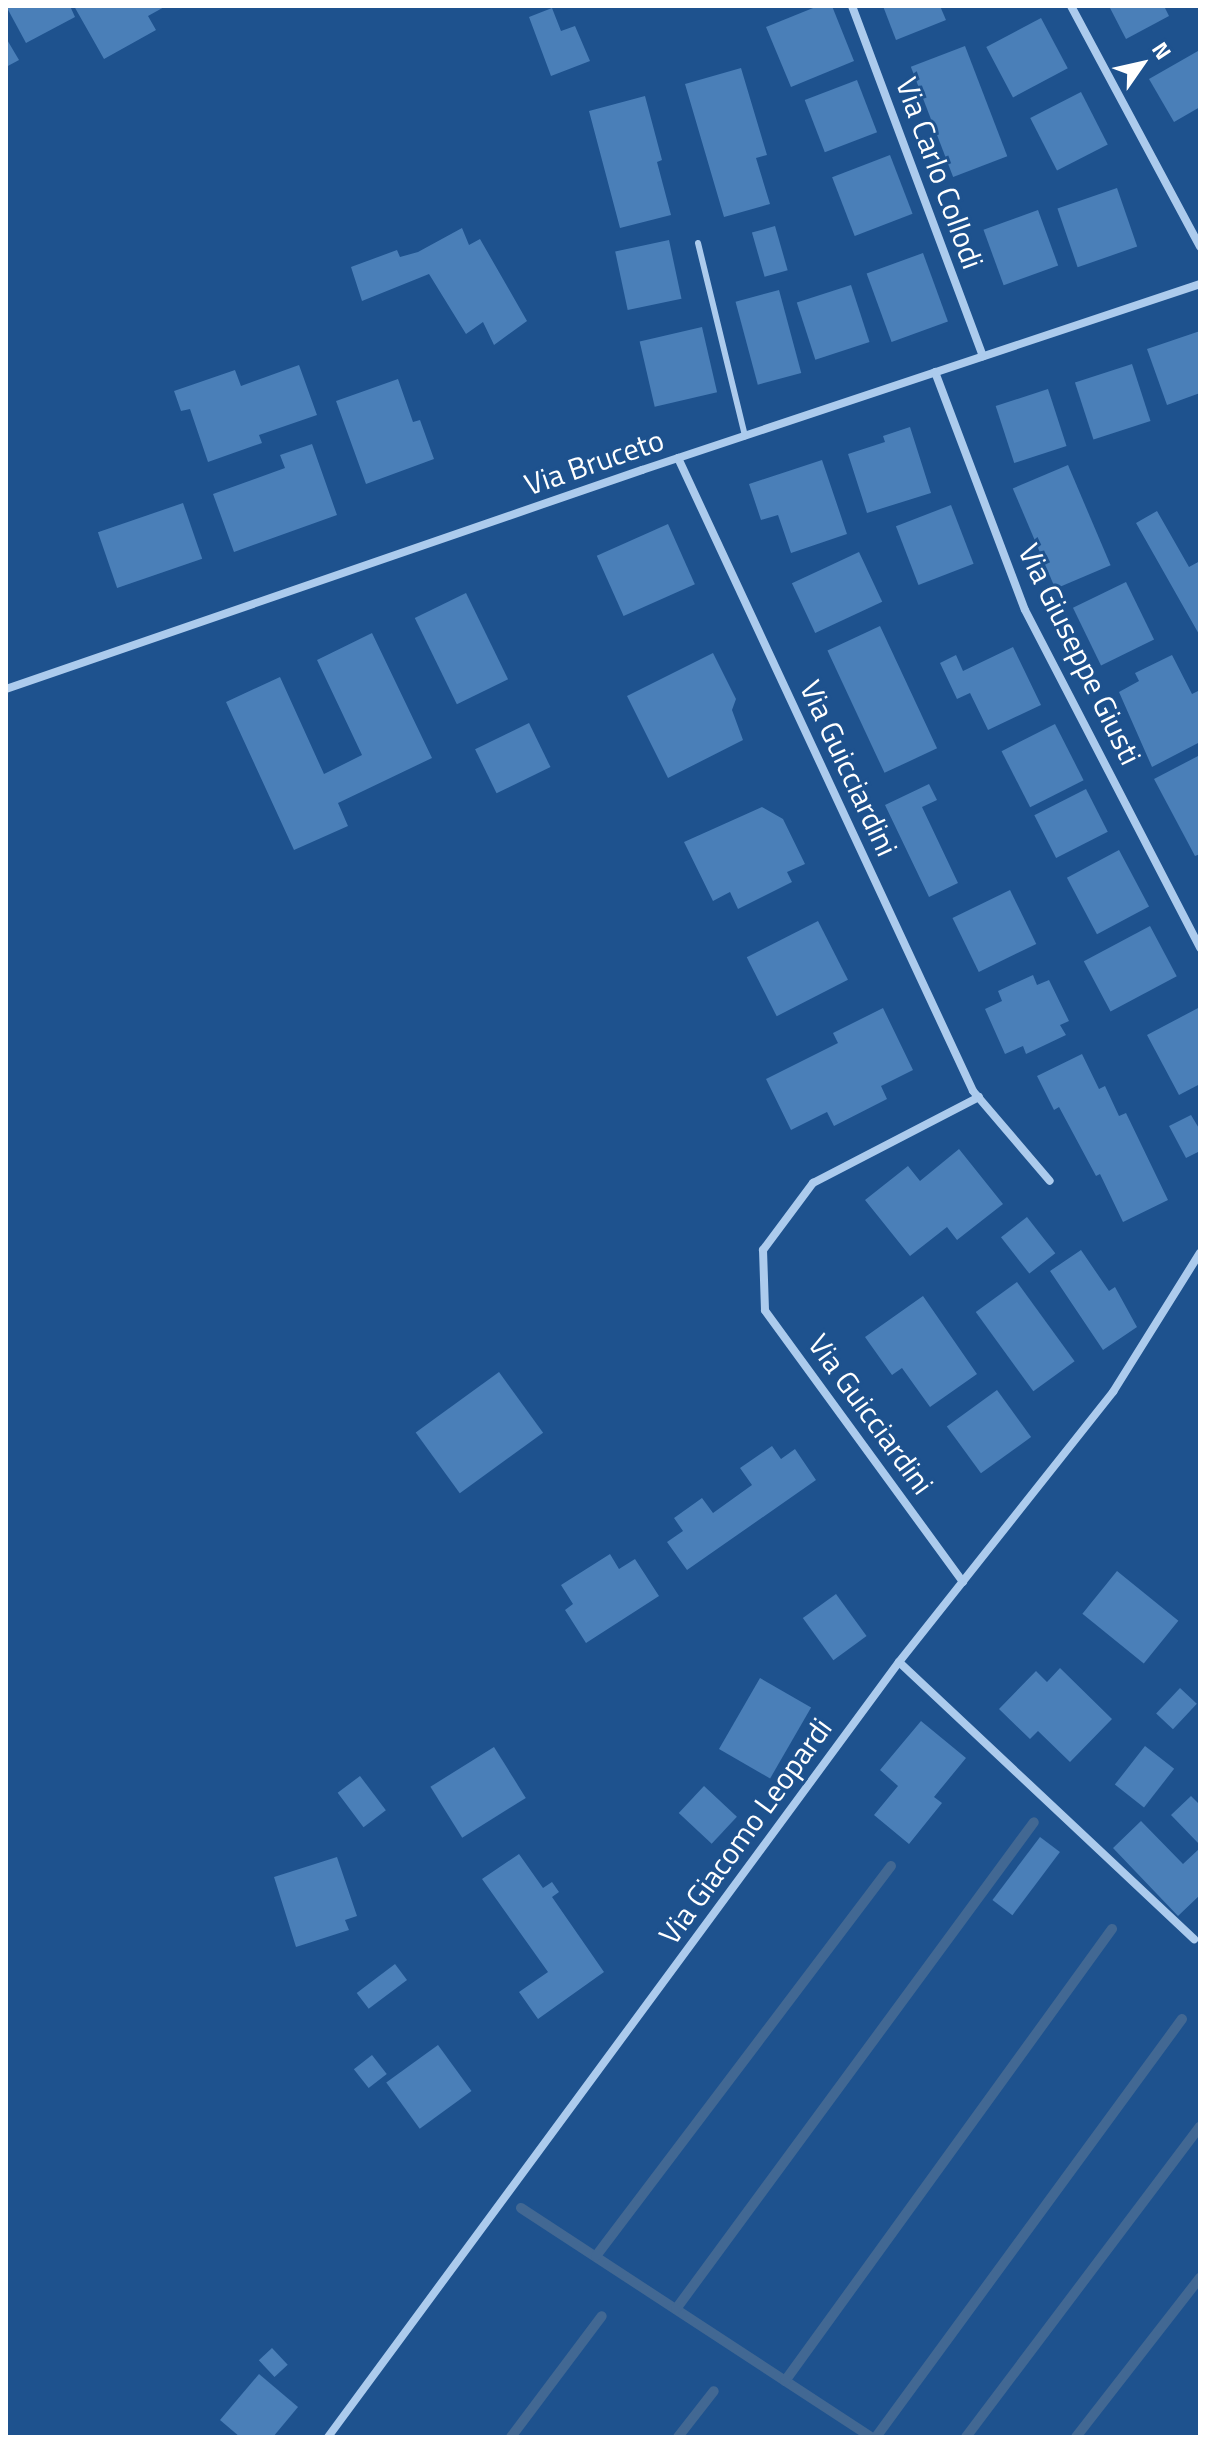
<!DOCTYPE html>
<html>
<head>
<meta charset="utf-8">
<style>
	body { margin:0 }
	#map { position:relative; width:1206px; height:2443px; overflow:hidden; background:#1e528e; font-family:"Titillium Web",sans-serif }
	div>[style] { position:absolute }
	.stream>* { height:10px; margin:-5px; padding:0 5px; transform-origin:5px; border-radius:5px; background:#426893 }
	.building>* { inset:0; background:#4a7fb8; transform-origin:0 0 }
	.service>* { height:6px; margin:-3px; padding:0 3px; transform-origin:3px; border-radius:3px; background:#accbed }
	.minor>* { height:8px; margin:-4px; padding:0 4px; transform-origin:4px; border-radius:4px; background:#accbed }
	span { translate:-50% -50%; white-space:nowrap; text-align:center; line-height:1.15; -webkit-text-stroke:6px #1e528e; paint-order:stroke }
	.street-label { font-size:30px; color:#fff }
	.frame { position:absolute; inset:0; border:8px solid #fff; pointer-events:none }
	.north { position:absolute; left:1102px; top:24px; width:80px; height:80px; -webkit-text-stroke:6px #1e528e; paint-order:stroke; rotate:56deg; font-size:22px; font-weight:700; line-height:32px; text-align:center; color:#fff }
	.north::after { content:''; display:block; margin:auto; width:28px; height:36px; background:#fff; clip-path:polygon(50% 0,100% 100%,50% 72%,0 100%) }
</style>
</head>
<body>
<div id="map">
	<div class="stream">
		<div style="left:521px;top:2208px;width:418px;rotate:33.2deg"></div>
		<div style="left:596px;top:2256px;width:489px;rotate:-52.9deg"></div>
		<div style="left:676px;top:2309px;width:604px;rotate:-53.68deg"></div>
		<div style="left:785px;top:2381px;width:558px;rotate:-54.12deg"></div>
		<div style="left:511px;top:2437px;width:151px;rotate:-53.1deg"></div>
		<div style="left:678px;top:2437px;width:58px;rotate:-52deg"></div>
		<div style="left:876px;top:2437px;width:518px;rotate:-53.79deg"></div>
		<div style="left:966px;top:2437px;width:389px;rotate:-53deg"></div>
		<div style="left:1076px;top:2437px;width:202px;rotate:-52.1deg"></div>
	</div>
	<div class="building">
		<div style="clip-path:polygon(6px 6px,70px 6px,75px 17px,26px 43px)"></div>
		<div style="clip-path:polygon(74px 6px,166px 6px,148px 16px,156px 30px,104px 59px)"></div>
		<div style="clip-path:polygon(818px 6px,832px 6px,854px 61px,791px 87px,766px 27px)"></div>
		<div style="clip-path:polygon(883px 6px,940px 6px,946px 20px,896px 40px)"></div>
		<div style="clip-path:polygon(1109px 6px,1164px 6px,1169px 16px,1126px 39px)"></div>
		<div style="clip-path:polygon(552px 8px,561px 31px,575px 26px,590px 61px,551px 76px,529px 17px)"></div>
		<div style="left:1041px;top:18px;width:57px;height:62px;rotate:62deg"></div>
		<div style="clip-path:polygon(6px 38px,19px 60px,6px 67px)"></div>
		<div style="left:965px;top:46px;width:118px;height:58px;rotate:69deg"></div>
		<div style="clip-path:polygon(1198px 51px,1200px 107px,1174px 122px,1149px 79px)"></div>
		<div style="clip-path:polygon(741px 68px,767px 155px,756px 158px,770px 204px,724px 217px,685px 84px)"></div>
		<div style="left:857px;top:80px;width:56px;height:56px;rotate:69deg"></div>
		<div style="left:1081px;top:92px;width:59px;height:57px;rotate:63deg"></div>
		<div style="clip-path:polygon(645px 96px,662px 160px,657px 162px,671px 215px,620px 228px,589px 111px)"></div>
		<div style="left:890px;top:155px;width:63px;height:62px;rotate:69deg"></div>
		<div style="left:1117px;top:188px;width:62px;height:63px;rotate:71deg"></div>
		<div style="left:1038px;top:210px;width:59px;height:58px;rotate:70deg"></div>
		<div style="left:775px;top:226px;width:46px;height:24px;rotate:74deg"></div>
		<div style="clip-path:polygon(462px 228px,469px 245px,480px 239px,527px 321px,494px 345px,483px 322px,466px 334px,429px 274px,362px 301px,351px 267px,397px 250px,400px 257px,418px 252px)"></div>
		<div style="left:669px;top:240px;width:60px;height:55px;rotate:78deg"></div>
		<div style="left:923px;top:253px;width:73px;height:60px;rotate:70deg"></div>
		<div style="left:851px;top:285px;width:60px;height:57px;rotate:72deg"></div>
		<div style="left:779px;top:290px;width:86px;height:45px;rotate:75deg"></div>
		<div style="left:702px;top:327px;width:67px;height:64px;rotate:77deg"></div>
		<div style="clip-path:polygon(1200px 331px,1200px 393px,1167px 405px,1147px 349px)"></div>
		<div style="left:1132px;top:364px;width:60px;height:60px;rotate:72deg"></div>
		<div style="clip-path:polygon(299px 365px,317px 415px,259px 435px,262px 443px,208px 462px,190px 409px,181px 411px,174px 391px,235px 370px,241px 386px)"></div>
		<div style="clip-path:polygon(398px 379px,413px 422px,420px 420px,434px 459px,366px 484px,336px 401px)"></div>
		<div style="left:1048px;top:389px;width:60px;height:55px;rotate:72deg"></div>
		<div style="clip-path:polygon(910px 427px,931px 493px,867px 513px,848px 454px,885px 442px,883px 436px)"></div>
		<div style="clip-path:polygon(312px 444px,337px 515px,234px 552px,213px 494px,285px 468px,280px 455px)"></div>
		<div style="clip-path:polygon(822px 460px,847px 534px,791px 553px,778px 515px,761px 520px,749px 484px)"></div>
		<div style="left:1068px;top:465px;width:109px;height:60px;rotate:67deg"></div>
		<div style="left:183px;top:503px;width:59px;height:90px;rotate:71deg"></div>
		<div style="left:951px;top:505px;width:63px;height:59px;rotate:69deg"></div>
		<div style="clip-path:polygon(1157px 511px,1189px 567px,1200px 561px,1200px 636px,1136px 523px)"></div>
		<div style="left:668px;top:524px;width:66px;height:78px;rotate:66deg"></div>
		<div style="left:859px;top:552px;width:55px;height:74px;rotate:65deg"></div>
		<div style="left:1126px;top:582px;width:64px;height:59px;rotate:64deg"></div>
		<div style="left:466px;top:593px;width:96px;height:57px;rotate:64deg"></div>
		<div style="left:880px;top:626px;width:135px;height:58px;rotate:65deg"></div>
		<div style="clip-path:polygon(372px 633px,432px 758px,338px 803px,348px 826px,294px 850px,226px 702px,280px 677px,324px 774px,362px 755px,317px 660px)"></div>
		<div style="clip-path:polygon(1013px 647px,1041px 705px,988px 730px,970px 693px,957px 699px,940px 663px,956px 655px,963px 671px)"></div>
		<div style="clip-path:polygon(713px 653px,736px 699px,732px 710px,743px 740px,668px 778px,627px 696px)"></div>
		<div style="clip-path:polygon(1172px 655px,1192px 694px,1198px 691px,1200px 694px,1200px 742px,1152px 767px,1119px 692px,1139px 681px,1135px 673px)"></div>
		<div style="left:529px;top:723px;width:49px;height:60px;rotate:64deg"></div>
		<div style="left:1055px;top:724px;width:63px;height:60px;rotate:63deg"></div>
		<div style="clip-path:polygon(1200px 755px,1200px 854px,1195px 856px,1154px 779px)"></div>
		<div style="clip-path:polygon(929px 784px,937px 800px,922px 807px,958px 883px,929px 897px,885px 805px)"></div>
		<div style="left:1086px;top:789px;width:48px;height:58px;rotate:63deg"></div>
		<div style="clip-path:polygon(762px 807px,783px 819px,805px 864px,787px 872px,792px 882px,738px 909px,730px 892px,713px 901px,684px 842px)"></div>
		<div style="left:1119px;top:850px;width:64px;height:59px;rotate:62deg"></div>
		<div style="left:1010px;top:890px;width:60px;height:64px;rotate:64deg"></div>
		<div style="left:818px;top:921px;width:66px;height:80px;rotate:63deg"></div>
		<div style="left:1150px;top:926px;width:57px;height:75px;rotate:62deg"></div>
		<div style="clip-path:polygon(1033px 975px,1037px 985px,1049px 980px,1069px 1021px,1060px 1025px,1066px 1035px,1026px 1054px,1023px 1046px,1005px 1054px,985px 1009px,1002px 1001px,998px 991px)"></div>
		<div style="clip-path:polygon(1200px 1007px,1200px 1084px,1179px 1095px,1147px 1035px)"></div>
		<div style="clip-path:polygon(883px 1008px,913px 1070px,881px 1086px,887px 1099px,834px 1126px,827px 1112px,791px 1130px,766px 1079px,838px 1043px,833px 1033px)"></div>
		<div style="clip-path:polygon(1082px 1054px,1099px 1089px,1105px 1086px,1119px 1116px,1126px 1113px,1168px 1200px,1123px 1222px,1100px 1174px,1096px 1176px,1059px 1107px,1054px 1110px,1037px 1076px)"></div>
		<div style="clip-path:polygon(1191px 1115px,1200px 1130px,1200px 1151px,1186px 1158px,1169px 1126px)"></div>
		<div style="clip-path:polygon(959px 1149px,1003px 1204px,957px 1240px,947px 1227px,910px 1256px,865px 1200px,908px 1166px,920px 1181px)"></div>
		<div style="left:1027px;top:1217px;width:46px;height:33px;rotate:52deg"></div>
		<div style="clip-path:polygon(1081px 1250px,1109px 1291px,1115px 1287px,1137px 1327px,1103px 1350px,1050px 1271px)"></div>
		<div style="left:1017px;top:1282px;width:98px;height:51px;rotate:54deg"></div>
		<div style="clip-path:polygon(923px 1296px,977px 1374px,930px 1407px,902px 1368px,892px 1375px,865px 1337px)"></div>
		<div style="left:499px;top:1372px;width:75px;height:103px;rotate:54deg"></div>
		<div style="left:997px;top:1390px;width:58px;height:62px;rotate:54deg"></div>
		<div style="clip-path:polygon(772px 1446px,781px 1459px,795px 1449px,816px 1480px,687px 1570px,667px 1542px,683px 1531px,674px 1518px,702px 1498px,713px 1513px,752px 1485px,740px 1468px)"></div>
		<div style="clip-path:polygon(610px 1554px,619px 1569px,635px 1559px,659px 1596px,586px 1643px,565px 1610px,573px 1604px,561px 1585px)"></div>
		<div style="left:1117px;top:1571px;width:79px;height:55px;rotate:39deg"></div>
		<div style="left:836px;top:1594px;width:52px;height:41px;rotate:54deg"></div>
		<div style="clip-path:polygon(1060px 1668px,1112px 1719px,1070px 1762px,1038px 1731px,1030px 1739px,999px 1709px,1036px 1671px,1047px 1682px)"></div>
		<div style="left:760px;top:1678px;width:59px;height:82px;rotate:30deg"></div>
		<div style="left:1180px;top:1688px;width:23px;height:35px;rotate:43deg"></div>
		<div style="clip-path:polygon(921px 1721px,966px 1758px,934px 1797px,942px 1803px,909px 1844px,874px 1815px,898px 1786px,880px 1770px)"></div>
		<div style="left:1145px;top:1746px;width:37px;height:49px;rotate:38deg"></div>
		<div style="left:494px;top:1747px;width:60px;height:75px;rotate:58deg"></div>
		<div style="left:360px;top:1776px;width:43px;height:28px;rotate:53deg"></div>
		<div style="left:704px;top:1786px;width:45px;height:37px;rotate:43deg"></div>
		<div style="clip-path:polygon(1191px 1796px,1200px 1805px,1200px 1845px,1171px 1815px)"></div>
		<div style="clip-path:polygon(1141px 1821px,1183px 1864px,1200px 1848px,1200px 1895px,1178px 1916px,1113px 1848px)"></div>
		<div style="left:1040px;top:1837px;width:25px;height:79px;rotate:37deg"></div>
		<div style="clip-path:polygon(519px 1854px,543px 1888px,552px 1882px,559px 1892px,552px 1897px,604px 1972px,538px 2019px,519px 1992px,548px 1972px,482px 1879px)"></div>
		<div style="clip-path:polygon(337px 1857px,357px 1916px,345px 1920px,349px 1930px,296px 1947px,274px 1877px)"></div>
		<div style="left:395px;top:1964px;width:20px;height:48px;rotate:53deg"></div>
		<div style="left:438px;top:2045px;width:57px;height:64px;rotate:54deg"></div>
		<div style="left:372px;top:2055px;width:24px;height:23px;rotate:52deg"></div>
		<div style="left:272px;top:2348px;width:23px;height:18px;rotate:47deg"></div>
		<div style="clip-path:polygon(259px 2374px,298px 2407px,273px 2437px,240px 2437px,220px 2420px)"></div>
	</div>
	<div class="service">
		<div style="left:698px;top:243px;width:199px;rotate:76.3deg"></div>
	</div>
	<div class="minor">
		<div style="left:852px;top:6px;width:374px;rotate:69.5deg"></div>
		<div style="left:1071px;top:6px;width:273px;rotate:61.8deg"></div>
		<div style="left:935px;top:372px;width:254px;rotate:69.3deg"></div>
		<div style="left:1025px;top:610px;width:381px;rotate:62.6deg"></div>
		<div style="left:678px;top:458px;width:698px;rotate:65.01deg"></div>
		<div style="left:973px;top:1091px;width:118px;rotate:49.5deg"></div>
		<div style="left:6px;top:689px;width:673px;rotate:-19deg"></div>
		<div style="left:642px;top:470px;width:588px;rotate:-18.43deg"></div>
		<div style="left:963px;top:1582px;width:336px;rotate:-126.1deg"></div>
		<div style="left:765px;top:1310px;width:60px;rotate:-91.9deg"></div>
		<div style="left:763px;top:1250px;width:84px;rotate:-53.3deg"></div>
		<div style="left:813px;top:1183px;width:187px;rotate:-27.4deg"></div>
		<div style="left:899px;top:1662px;width:405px;rotate:43.2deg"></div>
		<div style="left:328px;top:2437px;width:963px;rotate:-53.62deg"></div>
		<div style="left:899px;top:1662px;width:345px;rotate:-51.6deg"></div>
		<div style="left:1113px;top:1392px;width:164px;rotate:-58deg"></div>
	</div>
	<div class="street-label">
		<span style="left:940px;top:173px;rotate:70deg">Via Carlo Collodi</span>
		<span style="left:594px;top:462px;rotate:-19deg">Via Bruceto</span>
		<span style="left:1080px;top:654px;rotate:64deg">Via Giuseppe Giusti</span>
		<span style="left:849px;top:768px;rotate:65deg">Via Guicciardini</span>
		<span style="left:871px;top:1414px;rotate:54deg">Via Guicciardini</span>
		<span style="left:745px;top:1831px;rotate:-54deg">Via Giacomo Leopardi</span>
	</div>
	<div class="frame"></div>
	<div class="north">N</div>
</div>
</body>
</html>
